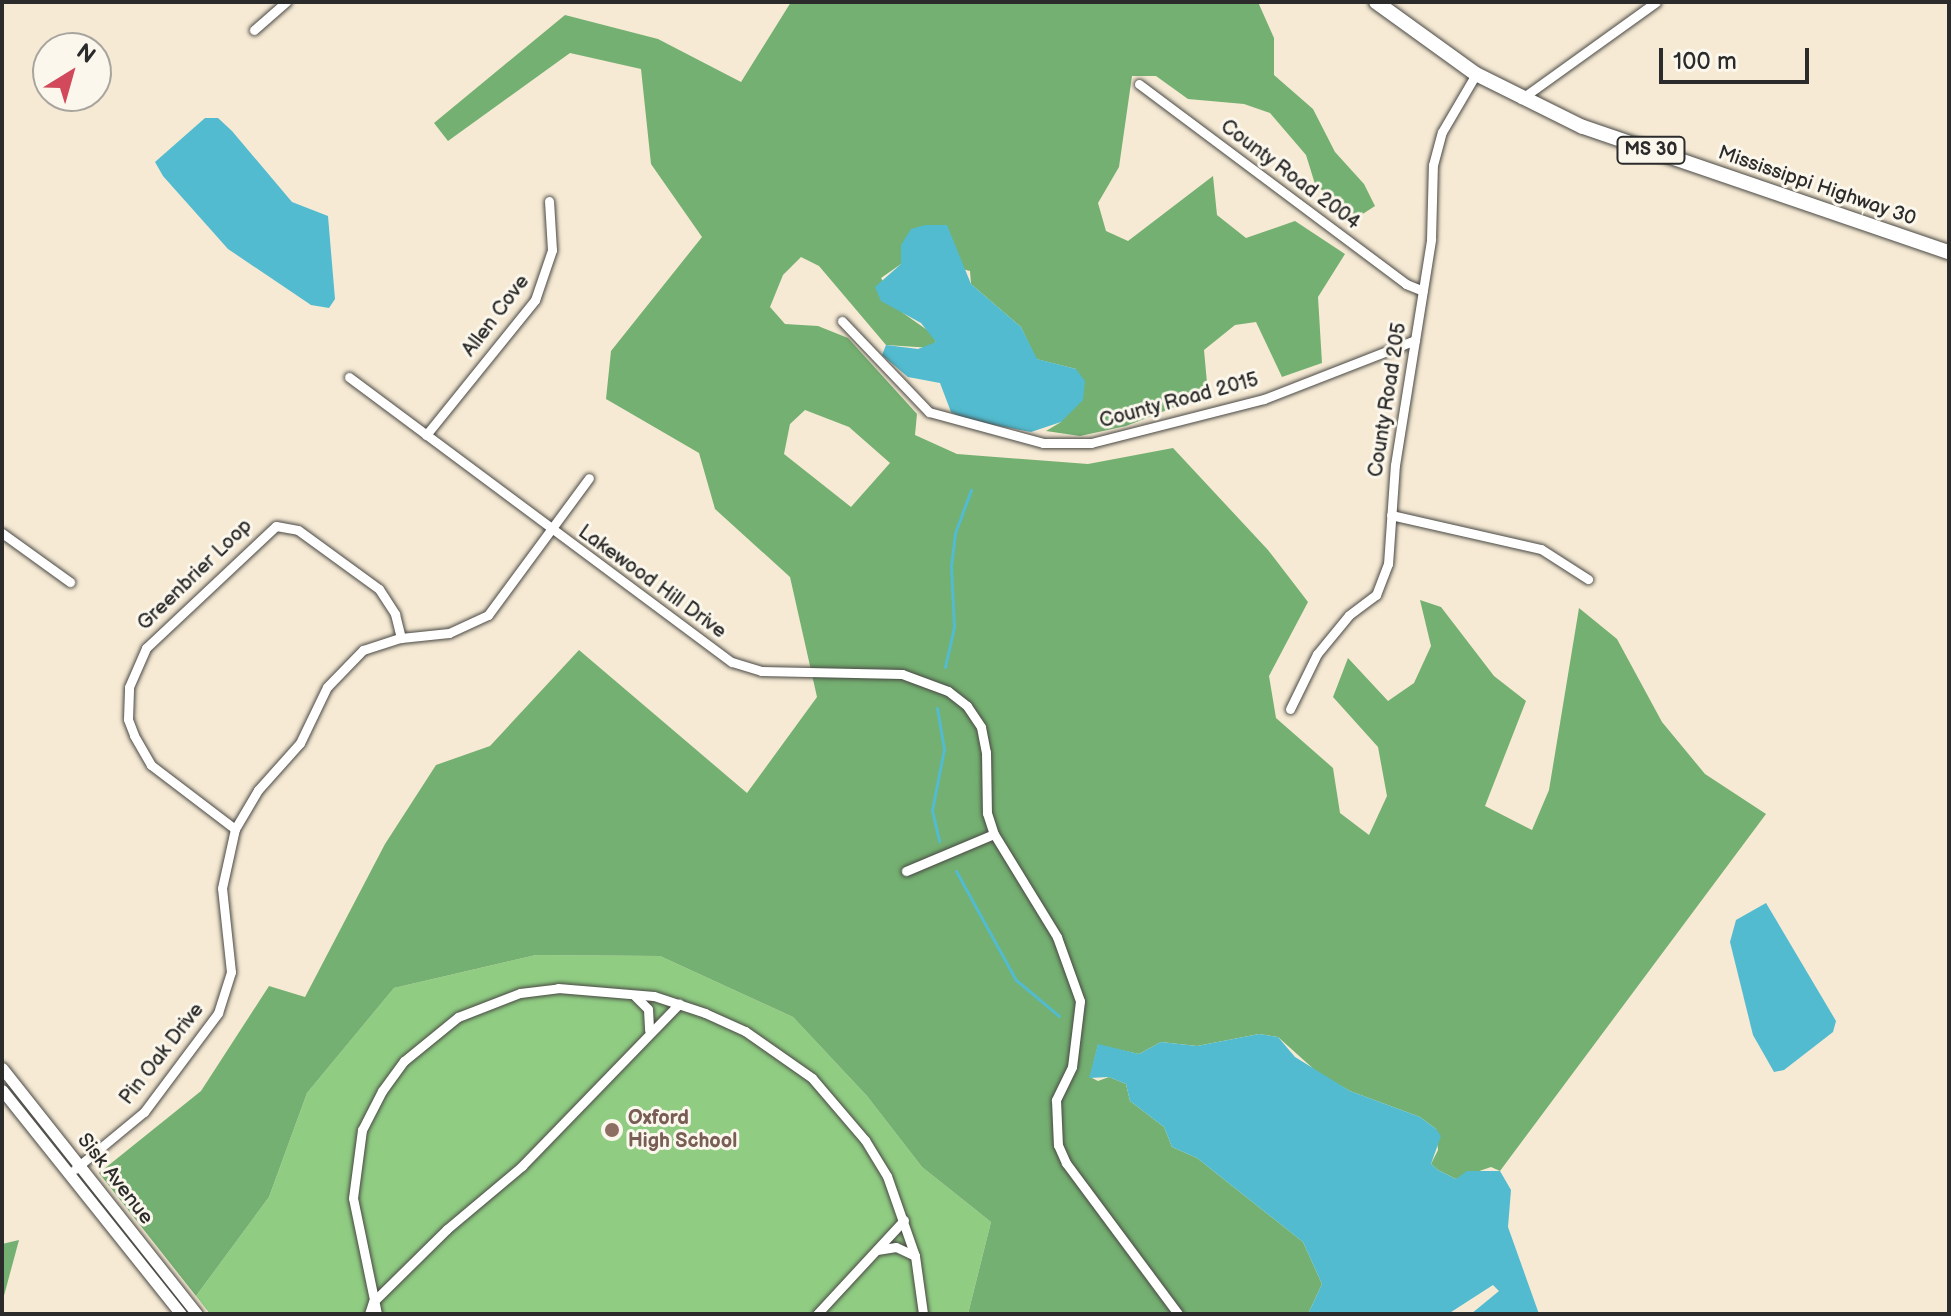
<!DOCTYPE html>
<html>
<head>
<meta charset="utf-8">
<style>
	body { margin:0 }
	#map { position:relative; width:1951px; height:1316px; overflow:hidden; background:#f6ead4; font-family:"Balsamiq Sans",sans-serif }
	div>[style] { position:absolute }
	.green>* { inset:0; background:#90cd83 }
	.forest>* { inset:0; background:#74b071 }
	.water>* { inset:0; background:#52bbcf }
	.stream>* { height:3px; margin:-1.5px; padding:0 1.5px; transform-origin:1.5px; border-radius:1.5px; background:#52bbcf }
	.roads { filter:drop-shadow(0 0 2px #494844) drop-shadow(0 0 2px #494844) }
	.minor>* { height:9px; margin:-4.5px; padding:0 4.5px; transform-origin:4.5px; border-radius:4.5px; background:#fff }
	.tertiary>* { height:11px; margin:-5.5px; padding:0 5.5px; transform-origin:5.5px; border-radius:5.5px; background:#fff }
	.primary>* { height:14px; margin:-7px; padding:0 7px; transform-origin:7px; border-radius:7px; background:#fff }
	.dots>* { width:22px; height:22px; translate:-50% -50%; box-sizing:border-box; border:4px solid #fbf7ec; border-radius:50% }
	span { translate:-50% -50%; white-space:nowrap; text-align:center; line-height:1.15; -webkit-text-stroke:6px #fbf7ec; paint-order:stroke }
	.shield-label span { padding:2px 6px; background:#fbf7ec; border:2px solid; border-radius:6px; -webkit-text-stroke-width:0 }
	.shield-label { font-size:18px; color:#2b2b2b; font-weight:700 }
	.street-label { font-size:20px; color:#2b2b2b }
	.education-label { font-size:20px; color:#785e54; font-weight:700 }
	.left { translate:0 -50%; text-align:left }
	.frame { position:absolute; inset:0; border:4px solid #2b2b2b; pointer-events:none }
	.north { position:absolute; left:32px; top:32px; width:80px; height:80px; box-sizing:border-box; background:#fbf7ec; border:2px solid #a8a59f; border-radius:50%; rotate:37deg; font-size:22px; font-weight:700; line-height:32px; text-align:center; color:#2b2b2b }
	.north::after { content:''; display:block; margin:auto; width:28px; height:36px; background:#d1495b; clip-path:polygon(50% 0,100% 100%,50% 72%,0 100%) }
	.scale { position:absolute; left:1659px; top:48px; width:150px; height:36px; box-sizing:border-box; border:4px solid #2b2b2b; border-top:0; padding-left:10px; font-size:24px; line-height:28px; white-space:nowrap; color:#2b2b2b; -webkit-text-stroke:6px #fbf7ec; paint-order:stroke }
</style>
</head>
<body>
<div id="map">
	<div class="green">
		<div style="clip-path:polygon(536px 955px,660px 956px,793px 1017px,867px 1096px,922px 1167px,991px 1222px,968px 1314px,210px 1314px,196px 1296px,269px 1197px,307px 1093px,394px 988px)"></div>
	</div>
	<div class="forest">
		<div style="clip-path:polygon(evenodd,791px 2px,1258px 2px,1274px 38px,1274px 75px,1313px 109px,1335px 152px,1364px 184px,1375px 206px,1355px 219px,1315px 184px,1306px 155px,1270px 113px,1244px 104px,1188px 99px,1156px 76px,1132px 76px,1119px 167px,1098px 203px,1106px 231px,1128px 241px,1213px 176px,1217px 215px,1246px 238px,1295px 221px,1345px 254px,1318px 297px,1322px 363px,1282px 377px,1256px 322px,1235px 325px,1204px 350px,1208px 394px,1126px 426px,1080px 436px,1046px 431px,1061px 422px,1076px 369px,1036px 359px,1021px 327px,971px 284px,970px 271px,903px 254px,901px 264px,881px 278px,903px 313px,930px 332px,936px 342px,932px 348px,886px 345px,819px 266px,801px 257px,783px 275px,770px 307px,785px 324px,818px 326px,848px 338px,917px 414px,915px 435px,957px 454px,1088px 464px,1173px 448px,1268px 550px,1308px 602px,1269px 676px,1276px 718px,1333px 768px,1340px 813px,1369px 835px,1387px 796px,1378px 747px,1333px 697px,1348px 658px,1388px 701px,1414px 683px,1431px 646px,1420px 600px,1441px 607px,1494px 676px,1526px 701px,1485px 806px,1532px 830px,1549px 790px,1579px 608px,1617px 639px,1662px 722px,1705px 774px,1766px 814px,1500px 1171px,1491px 1167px,1456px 1179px,1438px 1170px,1431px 1164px,1438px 1150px,1436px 1129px,1420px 1117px,1350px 1091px,1317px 1072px,1278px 1037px,1259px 1034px,1197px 1046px,1161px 1042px,1139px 1054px,1098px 1045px,1090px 1077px,1098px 1081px,1109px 1077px,1126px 1084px,1130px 1101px,1164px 1127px,1172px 1147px,1197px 1158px,1303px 1242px,1322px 1284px,1308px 1314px,968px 1314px,991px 1222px,922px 1167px,867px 1096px,793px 1017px,660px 956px,536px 955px,394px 988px,307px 1093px,269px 1197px,196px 1296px,99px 1173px,201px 1091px,269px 986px,305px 997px,385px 844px,436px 765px,490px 746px,579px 650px,747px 793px,817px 697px,790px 577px,715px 509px,699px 453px,606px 399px,611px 351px,702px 237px,651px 164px,641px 69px,570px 53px,448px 141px,434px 123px,565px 15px,658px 39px,741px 82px,791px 2px,805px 410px,849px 427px,890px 463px,851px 507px,784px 454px,790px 424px,805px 410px)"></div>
		<div style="clip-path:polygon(19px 1240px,2px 1303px,2px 1244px)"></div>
	</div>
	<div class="water">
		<div style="clip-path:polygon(205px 118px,218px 118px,232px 131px,292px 202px,328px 216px,335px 299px,329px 308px,311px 305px,228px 249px,163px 176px,155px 162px)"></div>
		<div style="clip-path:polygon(925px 225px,947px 225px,971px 284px,1021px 327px,1037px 359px,1076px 369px,1085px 381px,1083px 400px,1061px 422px,1031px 432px,967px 420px,951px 412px,940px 383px,908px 377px,882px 355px,886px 345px,918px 349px,936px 342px,921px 323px,881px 301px,875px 287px,901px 264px,901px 245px,911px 229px)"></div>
		<div style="clip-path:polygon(1766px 903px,1836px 1021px,1833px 1032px,1784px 1070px,1774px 1072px,1753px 1035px,1730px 942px,1736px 920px)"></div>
		<div style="clip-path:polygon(1259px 1034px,1278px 1037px,1295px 1057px,1350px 1091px,1420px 1117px,1436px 1129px,1441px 1136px,1431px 1164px,1438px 1170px,1456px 1179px,1467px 1171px,1500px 1171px,1511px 1190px,1508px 1227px,1539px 1314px,1471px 1314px,1499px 1291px,1493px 1285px,1448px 1314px,1308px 1314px,1322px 1284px,1303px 1242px,1197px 1158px,1172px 1147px,1164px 1127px,1130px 1101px,1126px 1084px,1109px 1077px,1089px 1078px,1098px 1044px,1139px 1054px,1161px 1042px,1197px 1046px)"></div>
	</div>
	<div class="stream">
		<div style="left:945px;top:667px;width:41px;rotate:-77.3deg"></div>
		<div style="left:954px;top:627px;width:61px;rotate:-92.8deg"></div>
		<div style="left:951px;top:566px;width:33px;rotate:-83deg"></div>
		<div style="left:955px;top:533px;width:46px;rotate:-69.6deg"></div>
		<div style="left:937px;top:708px;width:42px;rotate:80.3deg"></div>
		<div style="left:944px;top:749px;width:62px;rotate:101.1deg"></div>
		<div style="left:932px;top:810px;width:32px;rotate:77deg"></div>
		<div style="left:956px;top:871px;width:124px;rotate:61.2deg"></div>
		<div style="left:1016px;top:980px;width:56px;rotate:39.9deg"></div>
	</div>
	<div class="roads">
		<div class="minor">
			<div style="left:254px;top:30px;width:43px;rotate:-41.2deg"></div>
			<div style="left:1139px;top:84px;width:334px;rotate:36.8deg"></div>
			<div style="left:1406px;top:284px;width:18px;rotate:22deg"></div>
			<div style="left:1521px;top:99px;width:166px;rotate:-35.7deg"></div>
			<div style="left:842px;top:321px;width:126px;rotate:46.3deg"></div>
			<div style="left:929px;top:412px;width:118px;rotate:15.2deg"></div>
			<div style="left:1043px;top:443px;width:48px"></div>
			<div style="left:1091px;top:443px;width:179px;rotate:-14.3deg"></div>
			<div style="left:1264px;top:399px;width:162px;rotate:-21.3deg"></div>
			<div style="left:349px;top:377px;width:477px;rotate:36.7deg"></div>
			<div style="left:732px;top:662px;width:30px;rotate:17deg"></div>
			<div style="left:761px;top:671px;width:141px;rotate:1.2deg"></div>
			<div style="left:902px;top:674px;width:49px;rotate:20.3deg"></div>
			<div style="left:948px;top:691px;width:24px;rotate:38deg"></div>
			<div style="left:967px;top:706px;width:25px;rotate:56deg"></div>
			<div style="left:981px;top:727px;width:25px;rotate:79deg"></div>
			<div style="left:986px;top:752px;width:61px;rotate:89.1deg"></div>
			<div style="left:987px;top:813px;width:22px;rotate:72deg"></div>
			<div style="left:994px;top:834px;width:121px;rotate:58.5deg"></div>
			<div style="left:1057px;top:937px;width:68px;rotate:70.2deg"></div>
			<div style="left:1080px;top:1001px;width:66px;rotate:96.9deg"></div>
			<div style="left:1072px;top:1067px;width:37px;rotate:116deg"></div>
			<div style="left:1056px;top:1100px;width:45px;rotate:87.5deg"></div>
			<div style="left:1058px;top:1145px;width:20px;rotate:66deg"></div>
			<div style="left:1066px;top:1163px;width:188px;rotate:53.4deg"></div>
			<div style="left:426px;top:435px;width:174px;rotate:-51.1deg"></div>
			<div style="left:535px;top:300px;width:53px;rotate:-71.2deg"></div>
			<div style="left:552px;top:250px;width:49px;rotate:-93.5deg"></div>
			<div style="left:1391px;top:515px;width:154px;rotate:12.8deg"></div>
			<div style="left:1541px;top:549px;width:56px;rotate:32.6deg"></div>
			<div style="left:2px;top:533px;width:84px;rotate:35.8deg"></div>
			<div style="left:1290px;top:709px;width:61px;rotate:-63.9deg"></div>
			<div style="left:1317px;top:654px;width:50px;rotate:-50.6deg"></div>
			<div style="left:1349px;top:615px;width:34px;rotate:-37deg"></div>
			<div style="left:1376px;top:595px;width:33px;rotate:-69deg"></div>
			<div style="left:1388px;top:564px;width:99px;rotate:-86deg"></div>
			<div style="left:1395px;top:465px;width:229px;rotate:-80.9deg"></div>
			<div style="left:1431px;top:239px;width:74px;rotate:-88.5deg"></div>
			<div style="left:1433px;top:165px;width:34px;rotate:-75deg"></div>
			<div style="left:1442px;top:132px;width:67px;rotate:-59.6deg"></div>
			<div style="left:235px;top:829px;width:106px;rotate:-142.7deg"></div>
			<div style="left:151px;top:765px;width:34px;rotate:-120deg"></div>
			<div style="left:134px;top:735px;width:17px;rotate:-111deg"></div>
			<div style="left:128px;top:719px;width:32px;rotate:-88deg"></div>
			<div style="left:129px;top:687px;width:43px;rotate:-66.4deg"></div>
			<div style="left:146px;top:648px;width:178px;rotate:-43.2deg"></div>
			<div style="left:276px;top:526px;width:22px;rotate:10deg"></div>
			<div style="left:298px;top:530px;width:100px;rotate:36.1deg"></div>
			<div style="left:379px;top:589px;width:30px;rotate:57deg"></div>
			<div style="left:395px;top:614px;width:25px;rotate:76deg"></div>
			<div style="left:906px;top:871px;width:95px;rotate:-22.8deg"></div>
			<div style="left:635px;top:996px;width:18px;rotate:45deg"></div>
			<div style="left:648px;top:1009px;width:21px;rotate:87deg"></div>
			<div style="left:75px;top:1169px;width:89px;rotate:-39.6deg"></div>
			<div style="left:144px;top:1112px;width:124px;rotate:-53.2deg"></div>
			<div style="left:218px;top:1013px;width:43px;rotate:-72.4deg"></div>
			<div style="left:231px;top:972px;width:84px;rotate:-96.1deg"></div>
			<div style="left:222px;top:888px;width:60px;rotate:-77.6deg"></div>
			<div style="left:235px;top:829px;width:45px;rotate:-59.5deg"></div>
			<div style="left:258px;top:790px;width:63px;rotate:-48.2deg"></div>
			<div style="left:300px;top:743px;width:62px;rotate:-64.3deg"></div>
			<div style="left:327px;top:687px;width:52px;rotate:-45.8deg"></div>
			<div style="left:363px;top:650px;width:40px;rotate:-18deg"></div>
			<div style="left:401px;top:638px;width:48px;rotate:-5.9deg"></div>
			<div style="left:449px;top:633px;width:43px;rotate:-24.8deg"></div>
			<div style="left:488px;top:615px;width:170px;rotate:-53.6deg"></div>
			<div style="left:877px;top:1250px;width:19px;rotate:-9deg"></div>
			<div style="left:896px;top:1247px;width:21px;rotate:25deg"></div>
			<div style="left:369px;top:1314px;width:13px;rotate:-72deg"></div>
			<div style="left:373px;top:1302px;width:104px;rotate:-44.6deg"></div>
			<div style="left:447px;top:1229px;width:98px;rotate:-40deg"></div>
			<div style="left:522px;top:1166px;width:226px;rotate:-45.9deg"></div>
			<div style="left:377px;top:1314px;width:118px;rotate:-101.7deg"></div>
			<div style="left:353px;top:1198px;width:69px;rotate:-82.5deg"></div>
			<div style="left:362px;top:1130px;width:44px;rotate:-62.9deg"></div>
			<div style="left:382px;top:1091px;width:37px;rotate:-54deg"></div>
			<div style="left:404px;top:1061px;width:70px;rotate:-39.2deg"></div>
			<div style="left:458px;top:1017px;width:66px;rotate:-21.2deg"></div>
			<div style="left:520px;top:993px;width:38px;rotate:-7deg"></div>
			<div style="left:558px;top:988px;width:96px;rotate:4.8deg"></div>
			<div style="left:654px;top:996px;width:54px;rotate:18.4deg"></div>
			<div style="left:705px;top:1013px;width:44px;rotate:24.2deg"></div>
			<div style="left:745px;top:1031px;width:82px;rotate:35deg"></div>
			<div style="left:812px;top:1078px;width:82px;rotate:49.5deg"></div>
			<div style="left:865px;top:1140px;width:42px;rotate:58.6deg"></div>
			<div style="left:887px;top:1176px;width:85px;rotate:70.7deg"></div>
			<div style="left:915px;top:1256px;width:59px;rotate:82.1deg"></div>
			<div style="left:817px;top:1314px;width:128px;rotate:-47.2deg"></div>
		</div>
		<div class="tertiary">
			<div style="left:2px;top:1068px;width:314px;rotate:51.6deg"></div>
			<div style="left:2px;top:1090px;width:287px;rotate:51.4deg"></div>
		</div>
		<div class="primary">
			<div style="left:1376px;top:2px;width:123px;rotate:35.8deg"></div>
			<div style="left:1476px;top:74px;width:119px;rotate:26.4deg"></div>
			<div style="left:1583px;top:127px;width:387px;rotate:18.9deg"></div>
		</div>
	</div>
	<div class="dots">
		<div style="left:612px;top:1130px;background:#8d6e63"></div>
	</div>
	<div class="shield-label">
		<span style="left:1651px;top:150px">MS 30</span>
	</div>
	<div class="street-label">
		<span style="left:1290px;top:175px;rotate:37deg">County Road 2004</span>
		<span style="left:1817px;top:186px;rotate:19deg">Mississippi Highway 30</span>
		<span style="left:496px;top:316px;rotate:-53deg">Allen Cove</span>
		<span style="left:1388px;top:400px;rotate:-81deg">County Road 205</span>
		<span style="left:1179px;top:401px;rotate:-15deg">County Road 2015</span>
		<span style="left:195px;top:575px;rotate:-44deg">Greenbrier Loop</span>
		<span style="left:652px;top:582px;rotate:36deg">Lakewood Hill Drive</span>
		<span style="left:162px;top:1054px;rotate:-52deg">Pin Oak Drive</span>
		<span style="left:115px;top:1179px;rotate:52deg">Sisk Avenue</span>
	</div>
	<div class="education-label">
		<span class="left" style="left:628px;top:1130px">Oxford<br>High School</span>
	</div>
	<div class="frame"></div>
	<div class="north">N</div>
	<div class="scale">100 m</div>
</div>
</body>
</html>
